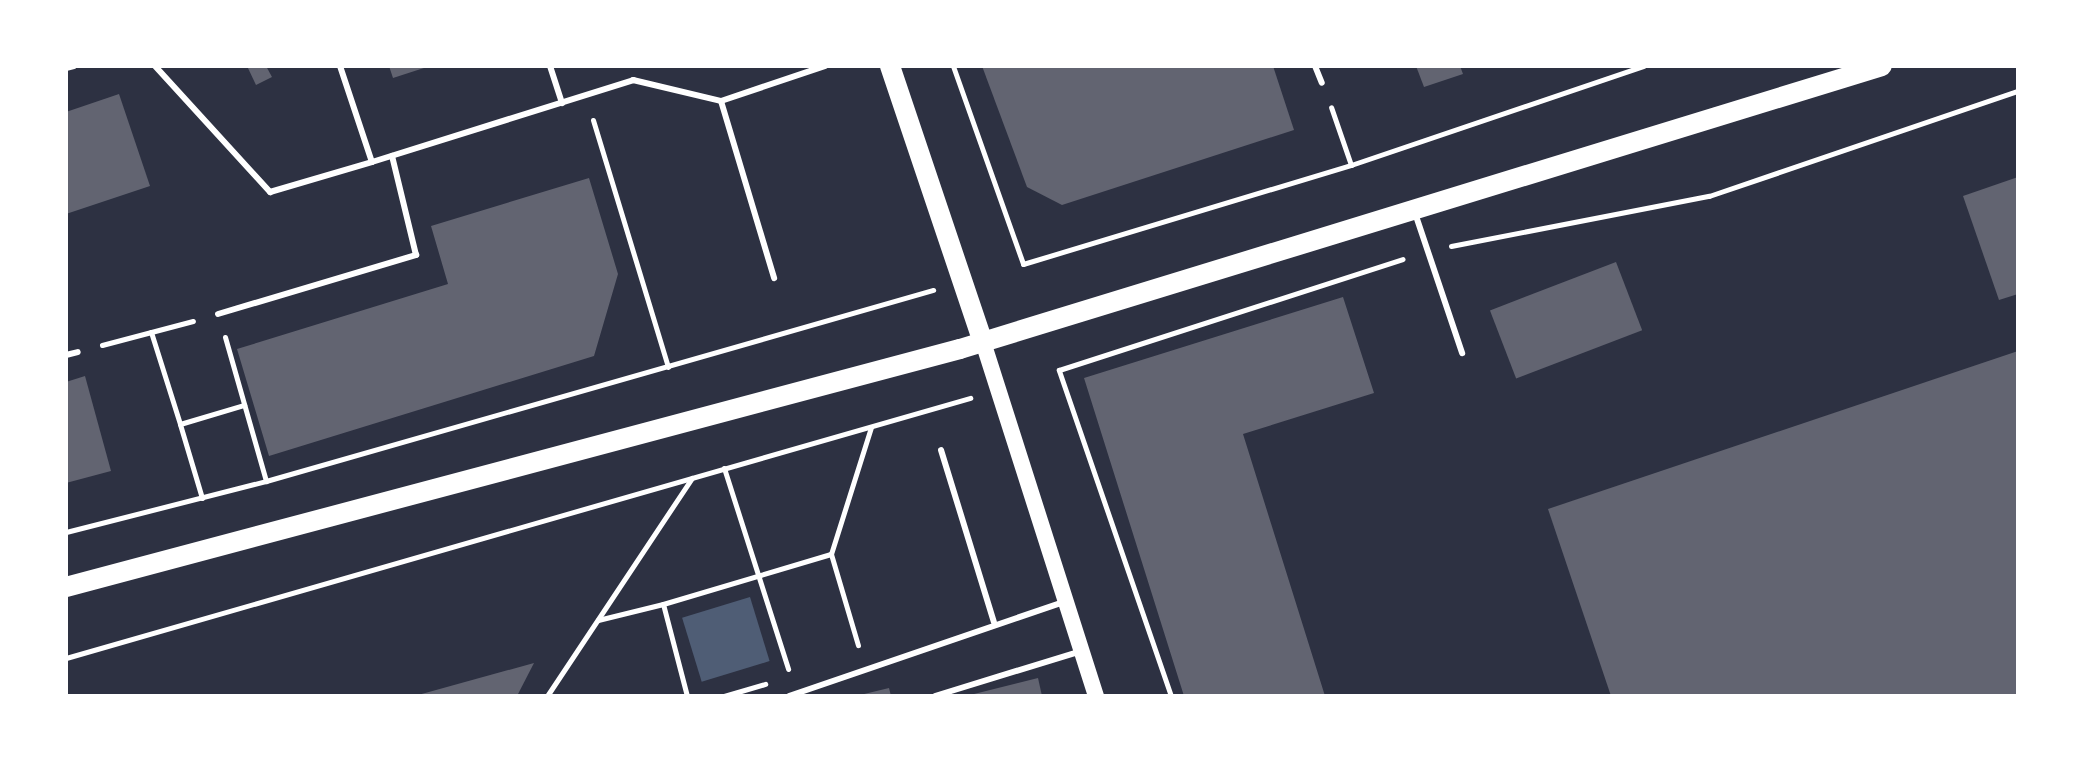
<!DOCTYPE html>
<html>
<head>
<meta charset="utf-8">
<style>
	body { margin:0 }
	#map { position:relative; width:2084px; height:762px; overflow:hidden; background:#2d3142; font-family:Lato,sans-serif }
	div>[style] { position:absolute }
	.water>* { inset:0; background:#4f5d75; transform-origin:0 0 }
	.building>* { inset:0; background:#626471; transform-origin:0 0 }
	.path>* { height:5px; margin:-2.5px; padding:0 2.5px; transform-origin:2.5px; border-radius:2.5px; background:#fff }
	.service>* { height:6px; margin:-3px; padding:0 3px; transform-origin:3px; border-radius:3px; background:#fff }
	.secondary>* { height:16px; margin:-8px; padding:0 8px; transform-origin:8px; border-radius:8px; background:#fff }
	.primary>* { height:20px; margin:-10px; padding:0 10px; transform-origin:10px; border-radius:10px; background:#fff }
	span { translate:-50% -50%; white-space:nowrap; text-align:center; line-height:1.15; -webkit-text-stroke:7px #fff; paint-order:stroke }
	.frame { position:absolute; inset:0; border:68px solid #fff; pointer-events:none }
</style>
</head>
<body>
<div id="map">
	<div class="water">
		<div style="left:750px;top:597px;width:67px;height:71px;rotate:73deg"></div>
	</div>
	<div class="building">
		<div style="clip-path:polygon(247px 66px,266px 66px,272px 77px,256px 85px)"></div>
		<div style="clip-path:polygon(389px 66px,427px 66px,427px 67px,393px 78px)"></div>
		<div style="clip-path:polygon(982px 66px,1273px 66px,1294px 130px,1062px 205px,1027px 187px)"></div>
		<div style="clip-path:polygon(1416px 66px,1460px 66px,1463px 74px,1424px 87px)"></div>
		<div style="clip-path:polygon(119px 94px,150px 186px,66px 214px,66px 112px)"></div>
		<div style="clip-path:polygon(2018px 177px,2018px 294px,1999px 300px,1963px 196px)"></div>
		<div style="clip-path:polygon(589px 178px,618px 274px,594px 356px,269px 456px,237px 349px,448px 284px,431px 226px)"></div>
		<div style="left:1616px;top:262px;width:73px;height:135px;rotate:69deg"></div>
		<div style="clip-path:polygon(1343px 297px,1374px 393px,1243px 434px,1325px 696px,1184px 696px,1084px 378px)"></div>
		<div style="clip-path:polygon(2018px 351px,2018px 696px,1611px 696px,1548px 509px)"></div>
		<div style="clip-path:polygon(85px 376px,111px 471px,66px 483px,66px 382px)"></div>
		<div style="clip-path:polygon(534px 663px,517px 696px,418px 696px,418px 695px)"></div>
		<div style="clip-path:polygon(1038px 678px,1042px 696px,970px 696px,970px 695px)"></div>
		<div style="clip-path:polygon(889px 688px,891px 696px,860px 696px,860px 695px)"></div>
	</div>
	<div class="path">
		<div style="left:953px;top:66px;width:210px;rotate:70.5deg"></div>
		<div style="left:1023px;top:264px;width:343px;rotate:-16.8deg"></div>
		<div style="left:1351px;top:165px;width:61px;rotate:-109deg"></div>
		<div style="left:593px;top:120px;width:258px;rotate:73.1deg"></div>
		<div style="left:1351px;top:165px;width:309px;rotate:-18.7deg"></div>
		<div style="left:1451px;top:246px;width:263px;rotate:-11deg"></div>
		<div style="left:1709px;top:196px;width:326px;rotate:-18.8deg"></div>
		<div style="left:151px;top:332px;width:96px;rotate:72.5deg"></div>
		<div style="left:225px;top:337px;width:150px;rotate:74.1deg"></div>
		<div style="left:102px;top:345px;width:94px;rotate:-14.8deg"></div>
		<div style="left:724px;top:468px;width:211px;rotate:72.3deg"></div>
		<div style="left:202px;top:498px;width:77px;rotate:-106.6deg"></div>
		<div style="left:180px;top:424px;width:67px;rotate:-16.5deg"></div>
		<div style="left:66px;top:532px;width:206px;rotate:-14.3deg"></div>
		<div style="left:266px;top:481px;width:694px;rotate:-15.98deg"></div>
		<div style="left:831px;top:554px;width:95px;rotate:73.5deg"></div>
		<div style="left:598px;top:620px;width:67px;rotate:-13.8deg"></div>
		<div style="left:66px;top:658px;width:941px;rotate:-16.05deg"></div>
		<div style="left:547px;top:696px;width:262px;rotate:-56.4deg"></div>
		<div style="left:687px;top:696px;width:95px;rotate:-104.6deg"></div>
		<div style="left:663px;top:604px;width:175px;rotate:-16.6deg"></div>
		<div style="left:831px;top:554px;width:133px;rotate:-72.5deg"></div>
		<div style="left:724px;top:696px;width:43px;rotate:-16.3deg"></div>
		<div style="left:1171px;top:696px;width:345px;rotate:-109deg"></div>
		<div style="left:1059px;top:370px;width:361px;rotate:-17.9deg"></div>
	</div>
	<div class="service">
		<div style="left:155px;top:66px;width:171px;rotate:47.6deg"></div>
		<div style="left:270px;top:192px;width:106px;rotate:-16.4deg"></div>
		<div style="left:340px;top:66px;width:101px;rotate:71.6deg"></div>
		<div style="left:372px;top:162px;width:274px;rotate:-17.4deg"></div>
		<div style="left:633px;top:80px;width:90px;rotate:13.4deg"></div>
		<div style="left:721px;top:101px;width:110px;rotate:-18.6deg"></div>
		<div style="left:550px;top:66px;width:39px;rotate:72deg"></div>
		<div style="left:1315px;top:66px;width:18px;rotate:68deg"></div>
		<div style="left:66px;top:68px;width:8px;rotate:-14deg"></div>
		<div style="left:721px;top:101px;width:185px;rotate:73.3deg"></div>
		<div style="left:1415px;top:213px;width:148px;rotate:71.4deg"></div>
		<div style="left:218px;top:314px;width:207px;rotate:-16.6deg"></div>
		<div style="left:416px;top:255px;width:102px;rotate:-103.6deg"></div>
		<div style="left:66px;top:355px;width:12px;rotate:-14deg"></div>
		<div style="left:941px;top:450px;width:180px;rotate:72.9deg"></div>
		<div style="left:789px;top:696px;width:290px;rotate:-18.9deg"></div>
		<div style="left:935px;top:696px;width:153px;rotate:-17.1deg"></div>
	</div>
	<div class="secondary">
		<div style="left:983px;top:342px;width:372px;rotate:72.3deg"></div>
	</div>
	<div class="primary">
		<div style="left:890px;top:66px;width:291px;rotate:71.4deg"></div>
		<div style="left:66px;top:587px;width:925px;rotate:-14.91deg"></div>
		<div style="left:960px;top:349px;width:964px;rotate:-17.06deg"></div>
	</div>
	<div class="frame"></div>
</div>
</body>
</html>
